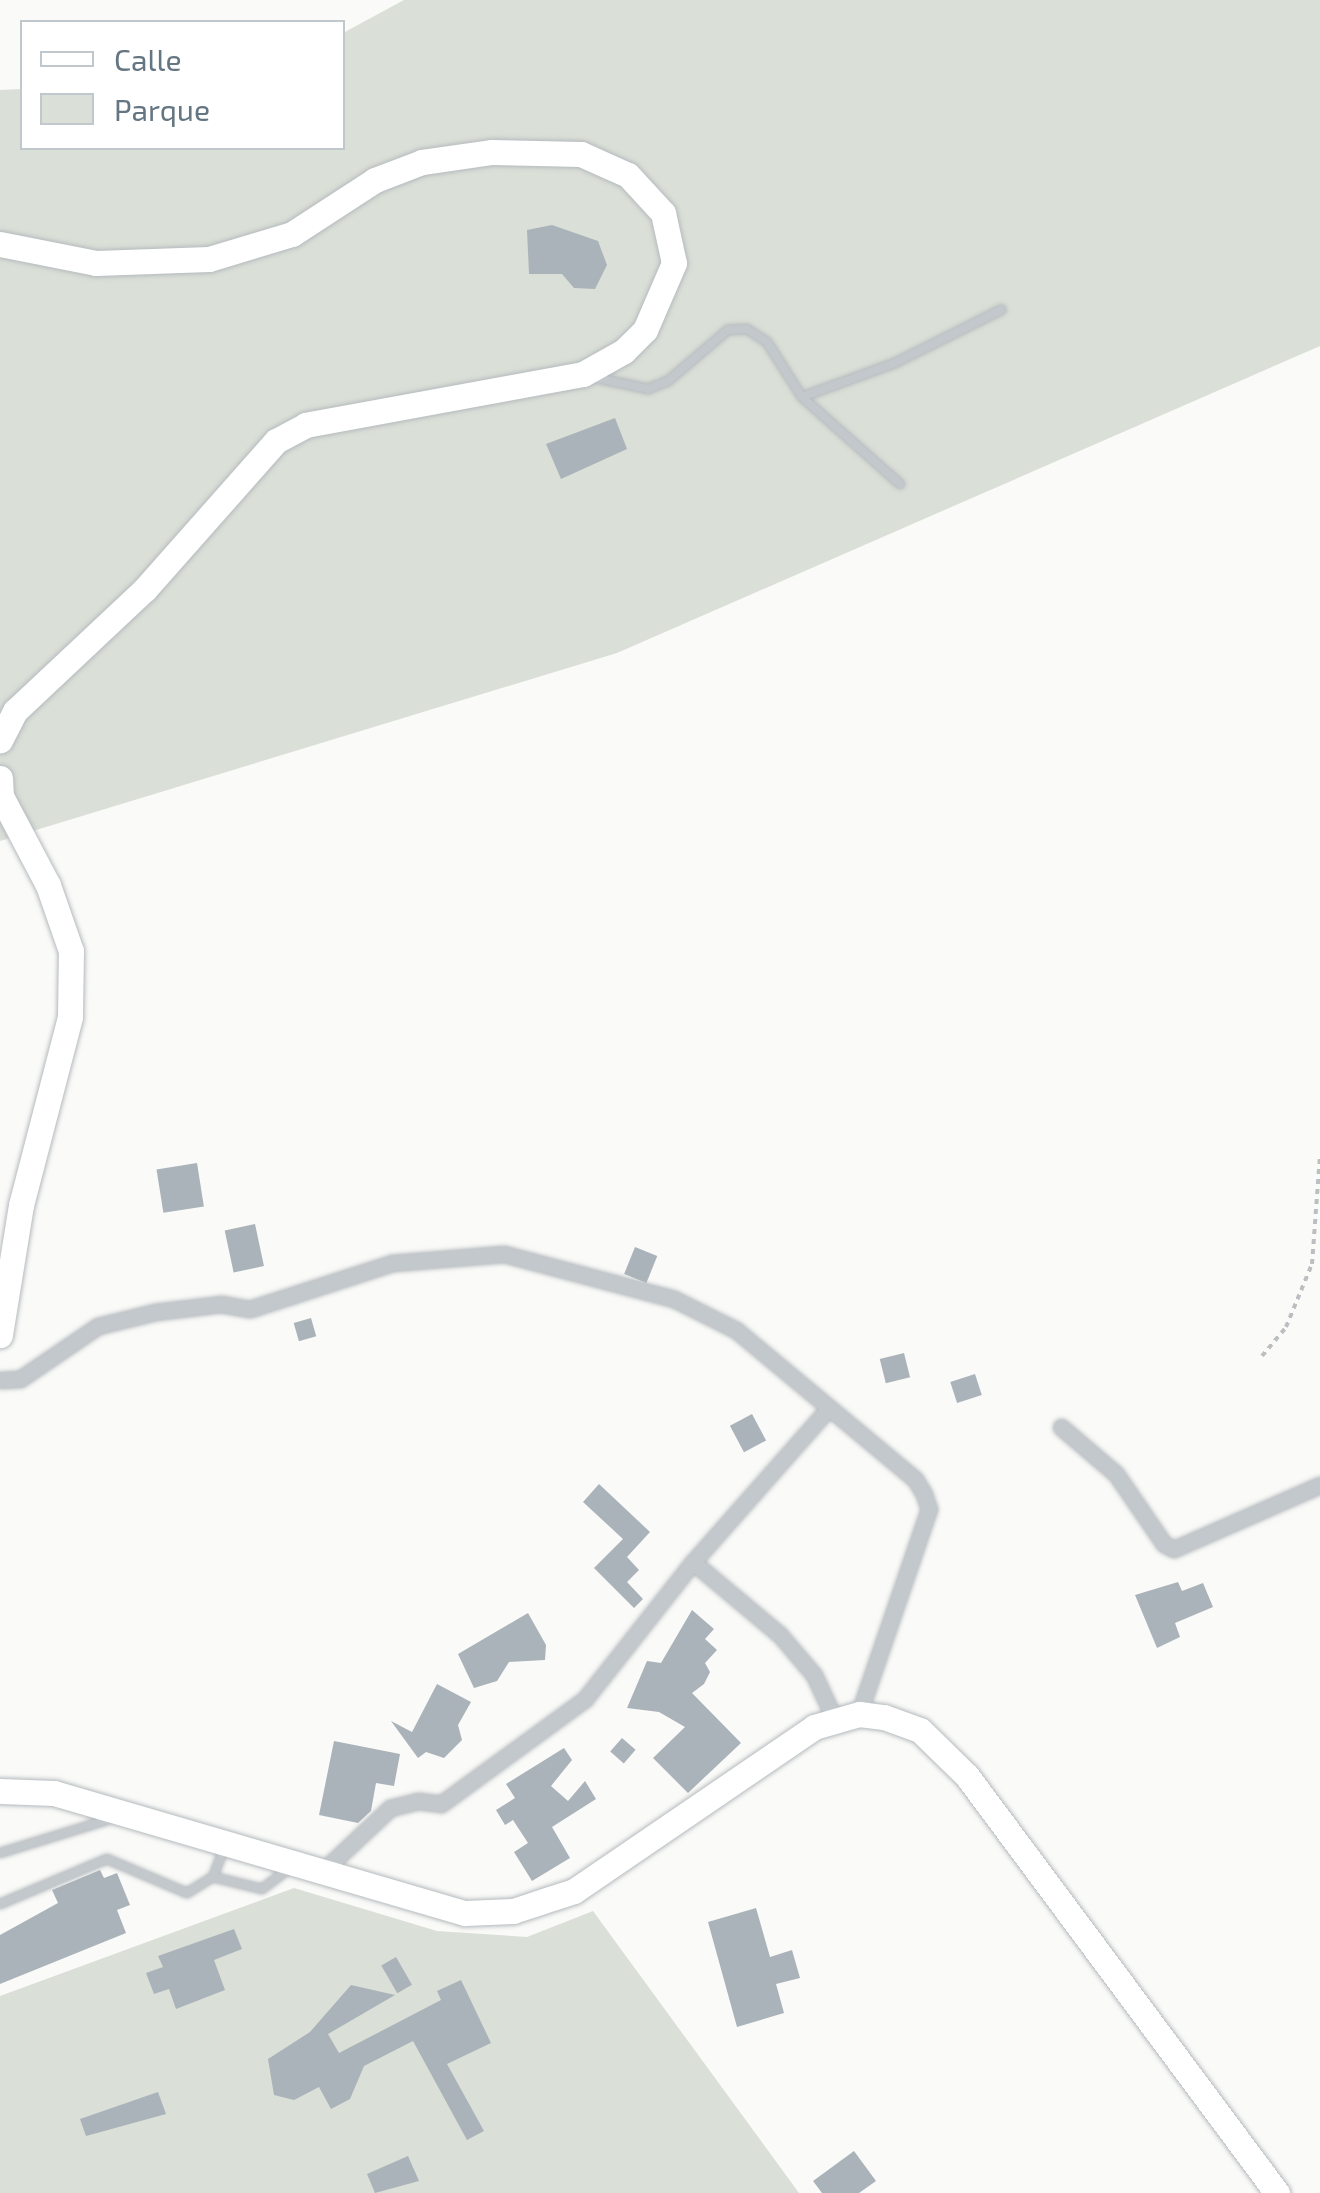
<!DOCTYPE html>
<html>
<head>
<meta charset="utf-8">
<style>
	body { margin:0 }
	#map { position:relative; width:1320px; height:2193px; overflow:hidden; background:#fafaf8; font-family:"Exo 2",sans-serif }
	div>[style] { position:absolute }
	.green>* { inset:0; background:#dadfd7 }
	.building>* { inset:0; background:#aab3b9; transform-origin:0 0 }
	.path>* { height:4px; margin-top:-2px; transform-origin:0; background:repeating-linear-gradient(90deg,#bbbfc2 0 5px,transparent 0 10px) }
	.roads { filter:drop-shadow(0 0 2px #b5babe) drop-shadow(0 0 2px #b5babe) }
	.service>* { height:8px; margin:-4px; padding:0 4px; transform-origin:4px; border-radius:4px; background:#c3c8cc }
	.minor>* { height:15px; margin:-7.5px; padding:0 7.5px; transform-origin:7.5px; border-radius:7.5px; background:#c3c8cc }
	.primary>* { height:25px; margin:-12.5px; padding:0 12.5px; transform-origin:12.5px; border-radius:12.5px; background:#fff }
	span { translate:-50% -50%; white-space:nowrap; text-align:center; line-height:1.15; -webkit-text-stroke:10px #fff; paint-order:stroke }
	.legend { position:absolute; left:20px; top:20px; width:325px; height:130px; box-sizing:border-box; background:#fff; border:2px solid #c1c8cd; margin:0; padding:12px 18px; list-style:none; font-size:30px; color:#657683 }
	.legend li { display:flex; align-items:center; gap:20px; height:50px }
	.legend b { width:50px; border:2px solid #c1c8cd }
</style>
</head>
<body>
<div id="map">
	<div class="green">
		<div style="clip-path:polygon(404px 0,1320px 0,1320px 346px,617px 653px,0 841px,0 90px,22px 89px,22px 148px,342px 148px,343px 33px)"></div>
		<div style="clip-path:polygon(294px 1888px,437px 1931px,527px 1937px,593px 1911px,799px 2193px,0 2193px,0 1996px)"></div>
	</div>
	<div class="building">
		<div style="clip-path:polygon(552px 225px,598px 241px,607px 265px,595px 289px,574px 288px,562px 274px,529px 274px,527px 230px)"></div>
		<div style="clip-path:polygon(615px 418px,627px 449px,561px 479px,546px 444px)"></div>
		<div style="left:197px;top:1163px;width:44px;height:41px;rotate:81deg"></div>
		<div style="left:255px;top:1224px;width:43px;height:31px;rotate:78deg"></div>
		<div style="left:635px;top:1247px;width:24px;height:29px;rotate:22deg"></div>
		<div style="left:311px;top:1318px;width:19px;height:18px;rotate:74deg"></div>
		<div style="left:904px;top:1353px;width:25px;height:25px;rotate:76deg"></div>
		<div style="left:975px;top:1374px;width:22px;height:26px;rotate:72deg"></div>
		<div style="left:752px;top:1414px;width:30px;height:25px;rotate:62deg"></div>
		<div style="clip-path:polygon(599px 1484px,650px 1532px,627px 1557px,639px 1570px,627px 1582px,643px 1599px,634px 1608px,594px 1568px,623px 1539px,583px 1502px)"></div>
		<div style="clip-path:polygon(1178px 1582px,1182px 1591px,1203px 1583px,1213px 1607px,1175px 1623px,1180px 1637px,1157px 1648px,1135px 1595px)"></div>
		<div style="clip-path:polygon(692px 1610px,714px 1629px,705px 1639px,717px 1650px,705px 1663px,710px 1672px,704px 1684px,692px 1693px,741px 1743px,688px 1793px,653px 1758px,685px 1727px,659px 1712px,627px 1708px,647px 1661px,661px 1663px)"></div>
		<div style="clip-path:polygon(528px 1613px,546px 1645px,545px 1660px,509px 1662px,497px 1681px,474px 1688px,458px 1654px)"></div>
		<div style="clip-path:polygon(437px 1684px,471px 1702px,458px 1725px,462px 1740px,444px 1758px,426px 1752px,418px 1758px,391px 1721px,412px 1732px)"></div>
		<div style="left:622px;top:1738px;width:18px;height:18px;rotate:41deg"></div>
		<div style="clip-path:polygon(334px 1741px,400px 1754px,394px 1786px,376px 1783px,371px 1811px,358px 1823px,319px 1815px)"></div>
		<div style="clip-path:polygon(564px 1748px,572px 1760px,551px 1786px,568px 1801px,585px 1781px,596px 1799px,552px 1827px,570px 1858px,532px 1881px,514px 1852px,528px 1843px,513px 1820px,505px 1825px,496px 1810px,515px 1798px,506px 1784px)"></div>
		<div style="clip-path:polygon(100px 1870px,104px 1878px,117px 1873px,130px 1905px,117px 1910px,126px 1933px,0 1984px,0 1935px,58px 1903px,52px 1890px)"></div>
		<div style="clip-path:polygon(756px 1908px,770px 1957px,792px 1950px,800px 1978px,776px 1984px,784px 2013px,737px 2027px,708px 1922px)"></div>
		<div style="clip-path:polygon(234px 1929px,242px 1949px,214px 1960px,225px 1990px,176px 2009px,169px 1989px,154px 1994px,146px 1973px,163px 1967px,158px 1956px)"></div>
		<div style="left:396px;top:1957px;width:32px;height:17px;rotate:60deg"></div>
		<div style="clip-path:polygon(461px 1980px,491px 2043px,447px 2064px,484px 2131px,467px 2140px,413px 2041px,364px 2066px,350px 2099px,331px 2109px,319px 2087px,294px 2100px,274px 2095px,268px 2059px,310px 2032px,351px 1985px,395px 1995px,328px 2034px,339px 2053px,441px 2000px,437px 1991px)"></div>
		<div style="clip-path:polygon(158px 2092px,166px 2114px,86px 2136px,80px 2119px)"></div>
		<div style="clip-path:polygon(854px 2151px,876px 2181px,859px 2193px,822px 2193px,813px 2181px)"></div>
		<div style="clip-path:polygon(408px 2156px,419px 2181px,375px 2193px,367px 2174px)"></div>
	</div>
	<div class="path">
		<div style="left:1262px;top:1356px;width:38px;rotate:-50deg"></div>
		<div style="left:1286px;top:1327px;width:68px;rotate:-67.6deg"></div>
		<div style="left:1312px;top:1264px;width:109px;rotate:-85.8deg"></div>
	</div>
	<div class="roads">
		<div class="service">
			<div style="left:592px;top:377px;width:57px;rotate:12.1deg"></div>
			<div style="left:648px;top:389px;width:22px;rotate:-22deg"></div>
			<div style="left:668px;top:381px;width:79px;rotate:-40.4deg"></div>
			<div style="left:728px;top:330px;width:19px;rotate:-3deg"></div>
			<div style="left:747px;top:329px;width:24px;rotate:33deg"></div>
			<div style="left:767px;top:342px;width:65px;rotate:57.5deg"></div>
			<div style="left:802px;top:397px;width:131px;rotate:41.6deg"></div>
			<div style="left:802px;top:397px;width:99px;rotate:-20.1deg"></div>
			<div style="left:895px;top:363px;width:119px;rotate:-26.6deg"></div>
			<div style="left:0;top:1853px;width:119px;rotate:-17.1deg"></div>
			<div style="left:213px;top:1877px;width:50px;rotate:13.8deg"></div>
			<div style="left:262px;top:1889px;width:35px;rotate:-37deg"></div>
			<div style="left:0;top:1904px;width:116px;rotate:-22.8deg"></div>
			<div style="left:107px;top:1859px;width:87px;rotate:23deg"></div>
			<div style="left:187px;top:1893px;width:31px;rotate:-32deg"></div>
			<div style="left:213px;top:1877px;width:30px;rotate:-69deg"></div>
		</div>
		<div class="minor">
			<div style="left:0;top:1380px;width:20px;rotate:-3deg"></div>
			<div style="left:20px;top:1379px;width:94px;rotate:-34.2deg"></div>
			<div style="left:98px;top:1326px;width:59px;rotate:-13.8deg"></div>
			<div style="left:155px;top:1312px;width:66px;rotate:-6.9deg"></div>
			<div style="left:221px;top:1304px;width:29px;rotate:10deg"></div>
			<div style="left:250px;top:1309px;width:149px;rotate:-17.9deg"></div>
			<div style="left:392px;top:1263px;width:112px;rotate:-4.6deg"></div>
			<div style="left:504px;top:1254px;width:176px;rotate:14.8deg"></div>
			<div style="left:674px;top:1299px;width:69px;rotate:26.6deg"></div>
			<div style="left:736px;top:1330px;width:233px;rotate:39.8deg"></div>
			<div style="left:915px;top:1479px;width:17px;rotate:59deg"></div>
			<div style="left:924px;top:1494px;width:16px;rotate:72deg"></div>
			<div style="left:929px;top:1509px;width:217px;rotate:108.9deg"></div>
			<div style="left:1061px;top:1427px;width:72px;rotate:40.5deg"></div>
			<div style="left:1116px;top:1474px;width:85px;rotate:55.6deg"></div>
			<div style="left:1164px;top:1544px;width:11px;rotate:27deg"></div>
			<div style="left:1174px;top:1549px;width:159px;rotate:-23.7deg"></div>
			<div style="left:693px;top:1562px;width:114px;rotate:40deg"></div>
			<div style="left:780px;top:1635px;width:52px;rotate:49.6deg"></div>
			<div style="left:814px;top:1675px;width:50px;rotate:65deg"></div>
			<div style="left:324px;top:1870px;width:91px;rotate:-43.2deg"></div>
			<div style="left:390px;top:1808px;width:29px;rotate:-14deg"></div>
			<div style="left:418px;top:1801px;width:23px;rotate:7deg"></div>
			<div style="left:441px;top:1804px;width:178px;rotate:-36.1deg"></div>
			<div style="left:585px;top:1699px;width:174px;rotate:-51.8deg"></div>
			<div style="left:693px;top:1562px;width:204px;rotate:-48.6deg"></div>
		</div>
		<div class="primary">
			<div style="left:0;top:244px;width:98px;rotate:11.2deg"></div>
			<div style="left:96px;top:263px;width:113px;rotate:-2deg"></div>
			<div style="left:209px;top:259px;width:87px;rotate:-16.8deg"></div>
			<div style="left:292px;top:234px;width:99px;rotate:-33deg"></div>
			<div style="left:375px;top:180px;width:50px;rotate:-21deg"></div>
			<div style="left:422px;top:162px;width:71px;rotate:-8.1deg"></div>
			<div style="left:492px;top:152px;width:89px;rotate:1.3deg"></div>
			<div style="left:581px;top:154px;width:51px;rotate:24.1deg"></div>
			<div style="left:628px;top:175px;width:52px;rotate:47.4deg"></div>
			<div style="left:663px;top:213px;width:51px;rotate:77.6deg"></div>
			<div style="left:674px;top:263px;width:73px;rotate:113.4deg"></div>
			<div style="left:645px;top:330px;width:30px;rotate:135deg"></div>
			<div style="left:624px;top:351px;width:47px;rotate:150.7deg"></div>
			<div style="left:583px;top:374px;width:282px;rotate:169.6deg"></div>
			<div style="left:306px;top:425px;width:34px;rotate:152deg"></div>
			<div style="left:276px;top:441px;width:198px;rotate:131.5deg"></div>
			<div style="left:145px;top:589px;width:178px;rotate:136.8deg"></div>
			<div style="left:15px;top:711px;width:33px;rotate:117deg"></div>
			<div style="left:0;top:778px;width:18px;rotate:87deg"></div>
			<div style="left:1px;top:796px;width:101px;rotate:62.2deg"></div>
			<div style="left:48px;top:885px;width:70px;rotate:70.8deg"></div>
			<div style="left:71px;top:951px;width:66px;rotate:90.9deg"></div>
			<div style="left:70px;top:1017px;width:194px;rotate:104.6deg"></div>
			<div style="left:21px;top:1205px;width:132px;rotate:99.2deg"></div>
			<div style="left:0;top:1791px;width:54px;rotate:2.1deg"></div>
			<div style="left:54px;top:1793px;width:428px;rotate:16.3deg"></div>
			<div style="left:465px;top:1913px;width:48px;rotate:-2.4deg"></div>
			<div style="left:513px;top:1911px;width:64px;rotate:-18.2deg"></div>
			<div style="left:574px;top:1891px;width:291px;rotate:-34.3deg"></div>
			<div style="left:814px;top:1727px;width:47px;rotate:-16.1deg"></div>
			<div style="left:859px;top:1714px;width:25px;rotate:7deg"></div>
			<div style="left:884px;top:1717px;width:38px;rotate:20deg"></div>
			<div style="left:920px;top:1730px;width:66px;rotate:44.4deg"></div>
			<div style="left:967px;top:1776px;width:520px;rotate:53.37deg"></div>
		</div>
	</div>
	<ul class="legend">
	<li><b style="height:12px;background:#fff"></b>Calle</li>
	<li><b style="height:28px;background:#dadfd7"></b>Parque</li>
	</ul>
</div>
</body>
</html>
